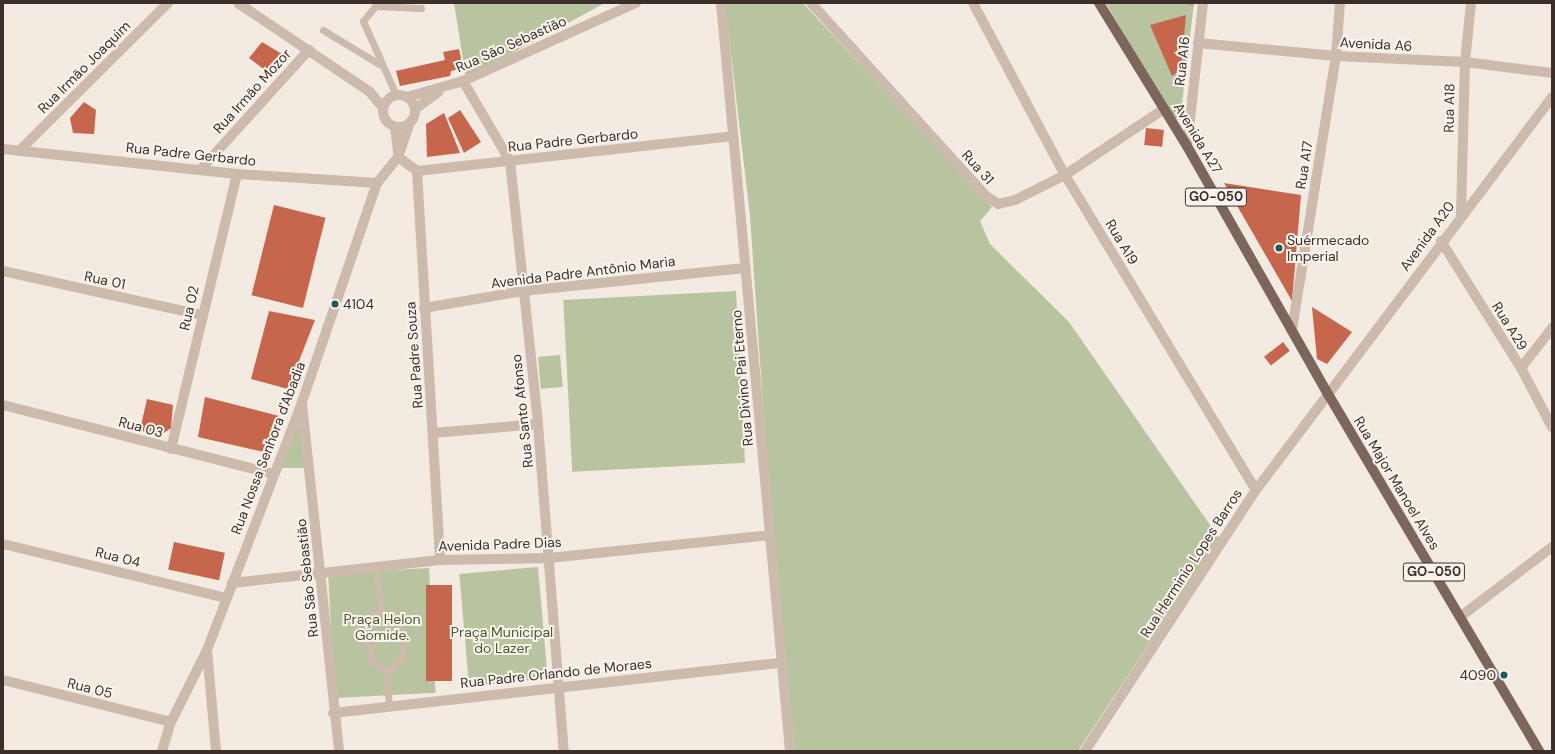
<!DOCTYPE html>
<html>
<head>
<meta charset="utf-8">
<style>
	body { margin:0 }
	#map { position:relative; width:1555px; height:754px; overflow:hidden; background:#f3eae1; font-family:"DM Sans",sans-serif }
	div>[style] { position:absolute }
	.green>* { inset:0; background:#b8c3a0; transform-origin:0 0 }
	.building>* { inset:0; background:#c6664c; transform-origin:0 0 }
	.path>* { height:2px; margin-top:-1px; transform-origin:0; background:repeating-linear-gradient(90deg,#b8a496 0 2px,transparent 0 4px) }
	.lane>* { height:7px; margin:-3.5px; padding:0 3.5px; transform-origin:3.5px; border-radius:3.5px; background:#ccbaac }
	.street>* { height:10px; margin:-5px; padding:0 5px; transform-origin:5px; border-radius:5px; background:#ccbaac }
	.street>.ring { margin:-5px; padding:0; box-sizing:content-box; background:none; border:10px solid #ccbaac; border-radius:50% }
	.primary>* { height:10px; margin:-5px; padding:0 5px; transform-origin:5px; border-radius:5px; background:#7c665c }
	.dots>* { width:11px; height:11px; translate:-50% -50%; box-sizing:border-box; border:2px solid #fbf4ed; border-radius:50% }
	span { translate:-50% -50%; white-space:nowrap; text-align:center; line-height:1.15; -webkit-text-stroke:4px #fbf4ed; paint-order:stroke }
	.shield-label span { padding:1px 3px; background:#fbf4ed; border:1px solid; border-radius:3px; -webkit-text-stroke-width:0 }
	.shield-label { font-size:13px; color:#3a2f2b; font-weight:700 }
	.street-label { font-size:14px; color:#3a2f2b }
	.poi-label { font-size:14px; color:#3a2f2b }
	.left { translate:0 -50%; text-align:left }
	.right { translate:-100% -50%; text-align:right }
	.park-label { font-size:14px; color:#4a592e }
	.frame { position:absolute; inset:0; border:4px solid #3a2f2b; pointer-events:none }
</style>
</head>
<body>
<div id="map">
	<div class="green">
		<div style="clip-path:polygon(454px 3px,605px 3px,466px 78px)"></div>
		<div style="clip-path:polygon(725px 3px,803px 3px,992px 207px,980px 221px,990px 244px,1069px 322px,1219px 538px,1078px 751px,795px 751px,772px 535px,750px 216px)"></div>
		<div style="clip-path:polygon(1106px 3px,1194px 3px,1180px 120px,1172px 120px)"></div>
		<div style="left:736px;top:291px;width:172px;height:173px;rotate:87deg"></div>
		<div style="left:560px;top:355px;width:32px;height:22px;rotate:85deg"></div>
		<div style="clip-path:polygon(296px 425px,301px 427px,306px 468px,278px 468px)"></div>
		<div style="left:538px;top:567px;width:112px;height:79px;rotate:85deg"></div>
		<div style="left:429px;top:568px;width:125px;height:101px;rotate:87deg"></div>
	</div>
	<div class="building">
		<div style="clip-path:polygon(1186px 15px,1181px 70px,1172px 76px,1150px 25px)"></div>
		<div style="clip-path:polygon(262px 42px,282px 54px,266px 71px,249px 58px)"></div>
		<div style="clip-path:polygon(459px 49px,463px 68px,451px 71px,450px 76px,400px 86px,396px 71px,445px 60px,443px 52px)"></div>
		<div style="clip-path:polygon(84px 102px,96px 110px,94px 134px,73px 133px,70px 118px)"></div>
		<div style="clip-path:polygon(460px 110px,481px 142px,464px 153px,448px 118px)"></div>
		<div style="clip-path:polygon(444px 113px,460px 153px,427px 157px,426px 124px)"></div>
		<div style="left:1146px;top:128px;width:18px;height:17px;rotate:6deg"></div>
		<div style="clip-path:polygon(1224px 183px,1301px 195px,1292px 301px)"></div>
		<div style="left:274px;top:205px;width:53px;height:93px;rotate:14deg"></div>
		<div style="clip-path:polygon(1312px 307px,1352px 332px,1327px 364px,1317px 359px)"></div>
		<div style="clip-path:polygon(269px 311px,315px 320px,288px 389px,251px 379px)"></div>
		<div style="left:1283px;top:342px;width:11px;height:24px;rotate:52deg"></div>
		<div style="clip-path:polygon(205px 397px,279px 416px,264px 452px,198px 437px)"></div>
		<div style="clip-path:polygon(147px 399px,173px 405px,171px 428px,158px 437px,140px 430px)"></div>
		<div style="left:174px;top:542px;width:52px;height:28px;rotate:12deg"></div>
		<div style="left:426px;top:585px;width:26px;height:96px"></div>
	</div>
	<div class="path">
		<div style="left:1183px;top:3px;width:10px;rotate:11deg"></div>
	</div>
	<div class="lane">
		<div style="left:323px;top:30px;width:66px;rotate:31.3deg"></div>
		<div style="left:396px;top:95px;width:81px;rotate:-114deg"></div>
		<div style="left:363px;top:21px;width:19px;rotate:-51deg"></div>
		<div style="left:375px;top:6px;width:46px;rotate:2.5deg"></div>
		<div style="left:375px;top:566px;width:46px;rotate:81.2deg"></div>
		<div style="left:387px;top:673px;width:21px;rotate:-141deg"></div>
		<div style="left:371px;top:660px;width:31px;rotate:-99deg"></div>
		<div style="left:366px;top:629px;width:17px;rotate:-69deg"></div>
		<div style="left:372px;top:613px;width:10px;rotate:-11deg"></div>
		<div style="left:382px;top:611px;width:13px;rotate:27deg"></div>
		<div style="left:394px;top:617px;width:25px;rotate:69deg"></div>
		<div style="left:403px;top:640px;width:17px;rotate:93deg"></div>
		<div style="left:402px;top:657px;width:22px;rotate:133deg"></div>
		<div style="left:387px;top:673px;width:33px;rotate:87deg"></div>
	</div>
	<div class="street">
		<div style="left:238px;top:3px;width:159px;rotate:34deg"></div>
		<div style="left:370px;top:92px;width:21px;rotate:51deg"></div>
		<div style="left:721px;top:3px;width:751px;rotate:84.73deg"></div>
		<div style="left:811px;top:3px;width:259px;rotate:47.8deg"></div>
		<div style="left:985px;top:195px;width:16px;rotate:35deg"></div>
		<div style="left:998px;top:204px;width:17px;rotate:-13deg"></div>
		<div style="left:1015px;top:200px;width:56px;rotate:-26.6deg"></div>
		<div style="left:1065px;top:175px;width:119px;rotate:-33.7deg"></div>
		<div style="left:973px;top:3px;width:195px;rotate:61.9deg"></div>
		<div style="left:1065px;top:175px;width:368px;rotate:58.8deg"></div>
		<div style="left:1198px;top:43px;width:139px;rotate:5.4deg"></div>
		<div style="left:1336px;top:56px;width:129px;rotate:2.7deg"></div>
		<div style="left:1465px;top:62px;width:88px;rotate:7.2deg"></div>
		<div style="left:463px;top:81px;width:93px;rotate:59.6deg"></div>
		<div style="left:510px;top:161px;width:264px;rotate:83.9deg"></div>
		<div style="left:538px;top:424px;width:328px;rotate:85.5deg"></div>
		<div class="ring" style="left:383px;top:95px;width:22px;height:22px"></div>
		<div style="left:407px;top:97px;width:58px;rotate:-15.9deg"></div>
		<div style="left:463px;top:81px;width:190px;rotate:-24.3deg"></div>
		<div style="left:415px;top:109px;width:29px;rotate:-36deg"></div>
		<div style="left:395px;top:127px;width:26px;rotate:83deg"></div>
		<div style="left:1187px;top:146px;width:144px;rotate:-83.6deg"></div>
		<div style="left:3px;top:149px;width:235px;rotate:6.1deg"></div>
		<div style="left:237px;top:174px;width:140px;rotate:3.7deg"></div>
		<div style="left:19px;top:151px;width:210px;rotate:-44.8deg"></div>
		<div style="left:398px;top:157px;width:24px;rotate:36deg"></div>
		<div style="left:417px;top:171px;width:390px;rotate:86.6deg"></div>
		<div style="left:201px;top:169px;width:161px;rotate:-47.8deg"></div>
		<div style="left:417px;top:171px;width:318px;rotate:-6.3deg"></div>
		<div style="left:1461px;top:214px;width:152px;rotate:-88.5deg"></div>
		<div style="left:1465px;top:62px;width:59px;rotate:-84.2deg"></div>
		<div style="left:1441px;top:241px;width:150px;rotate:57.8deg"></div>
		<div style="left:1521px;top:368px;width:67px;rotate:62.3deg"></div>
		<div style="left:3px;top:271px;width:204px;rotate:12.5deg"></div>
		<div style="left:424px;top:308px;width:100px;rotate:-9.7deg"></div>
		<div style="left:523px;top:291px;width:223px;rotate:-5.9deg"></div>
		<div style="left:1292px;top:330px;width:278px;rotate:-80.9deg"></div>
		<div style="left:1336px;top:56px;width:53px;rotate:-85.7deg"></div>
		<div style="left:1521px;top:368px;width:51px;rotate:-52.2deg"></div>
		<div style="left:302px;top:404px;width:349px;rotate:83.9deg"></div>
		<div style="left:3px;top:405px;width:279px;rotate:14.3deg"></div>
		<div style="left:433px;top:433px;width:105px;rotate:-4.9deg"></div>
		<div style="left:171px;top:449px;width:283px;rotate:-76.5deg"></div>
		<div style="left:3px;top:544px;width:229px;rotate:13.6deg"></div>
		<div style="left:232px;top:583px;width:209px;rotate:-6.3deg"></div>
		<div style="left:440px;top:560px;width:109px;rotate:-1.1deg"></div>
		<div style="left:549px;top:558px;width:222px;rotate:-5.9deg"></div>
		<div style="left:1460px;top:617px;width:116px;rotate:-37.3deg"></div>
		<div style="left:207px;top:650px;width:101px;rotate:84.9deg"></div>
		<div style="left:3px;top:680px;width:173px;rotate:14deg"></div>
		<div style="left:333px;top:713px;width:452px;rotate:-6.4deg"></div>
		<div style="left:162px;top:751px;width:30px;rotate:-73deg"></div>
		<div style="left:171px;top:722px;width:80px;rotate:-63.4deg"></div>
		<div style="left:207px;top:650px;width:266px;rotate:-69deg"></div>
		<div style="left:302px;top:402px;width:231px;rotate:-71.1deg"></div>
		<div style="left:377px;top:183px;width:33px;rotate:-51deg"></div>
		<div style="left:398px;top:157px;width:36px;rotate:-71deg"></div>
		<div style="left:1085px;top:751px;width:312px;rotate:-56.8deg"></div>
		<div style="left:1256px;top:490px;width:492px;rotate:-53deg"></div>
	</div>
	<div class="primary">
		<div style="left:1099px;top:3px;width:168px;rotate:58.4deg"></div>
		<div style="left:1187px;top:146px;width:285px;rotate:60.4deg"></div>
		<div style="left:1328px;top:394px;width:415px;rotate:59.4deg"></div>
	</div>
	<div class="dots">
		<div style="left:1279px;top:248px;background:#205a5c"></div>
		<div style="left:335px;top:304px;background:#205a5c"></div>
		<div style="left:1504px;top:675px;background:#205a5c"></div>
	</div>
	<div class="shield-label">
		<span style="left:1216px;top:197px">GO-050</span>
		<span style="left:1434px;top:572px">GO-050</span>
	</div>
	<div class="street-label">
		<span style="left:511px;top:44px;rotate:-24deg">Rua São Sebastião</span>
		<span style="left:1376px;top:44px;rotate:3deg">Avenida A6</span>
		<span style="left:1182px;top:61px;rotate:-84deg">Rua A16</span>
		<span style="left:84px;top:67px;rotate:-45deg">Rua Irmão Joaquim</span>
		<span style="left:252px;top:91px;rotate:-48deg">Rua Irmão Mozor</span>
		<span style="left:1449px;top:108px;rotate:-89deg">Rua A18</span>
		<span style="left:1198px;top:138px;rotate:59deg">Avenida A27</span>
		<span style="left:573px;top:140px;rotate:-6deg">Rua Padre Gerbardo</span>
		<span style="left:191px;top:154px;rotate:6deg">Rua Padre Gerbardo</span>
		<span style="left:1304px;top:165px;rotate:-81deg">Rua A17</span>
		<span style="left:978px;top:167px;rotate:48deg">Rua 31</span>
		<span style="left:1427px;top:236px;rotate:-54deg">Avenida A20</span>
		<span style="left:1122px;top:242px;rotate:59deg">Rua A19</span>
		<span style="left:583px;top:272px;rotate:-7deg">Avenida Padre Antônio Maria</span>
		<span style="left:105px;top:280px;rotate:12deg">Rua 01</span>
		<span style="left:189px;top:308px;rotate:-77deg">Rua 02</span>
		<span style="left:1510px;top:326px;rotate:58deg">Rua A29</span>
		<span style="left:414px;top:355px;rotate:-94deg">Rua Padre Souza</span>
		<span style="left:742px;top:378px;rotate:-95deg">Rua Divino Pai Eterno</span>
		<span style="left:522px;top:411px;rotate:-96deg">Rua Santo Afonso</span>
		<span style="left:141px;top:427px;rotate:15deg">Rua 03</span>
		<span style="left:268px;top:448px;rotate:-69deg">Rua Nossa Senhora d'Abadia</span>
		<span style="left:1397px;top:483px;rotate:59deg">Rua Major Manoel Alves</span>
		<span style="left:500px;top:544px;rotate:-2deg">Avenida Padre Dias</span>
		<span style="left:118px;top:557px;rotate:14deg">Rua 04</span>
		<span style="left:1191px;top:563px;rotate:-57deg">Rua Herminio Lopes Barros</span>
		<span style="left:307px;top:578px;rotate:-96deg">Rua São Sebastião</span>
		<span style="left:556px;top:673px;rotate:-6deg">Rua Padre Orlando de Moraes</span>
		<span style="left:90px;top:688px;rotate:14deg">Rua 05</span>
	</div>
	<div class="poi-label">
		<span class="left" style="left:1287px;top:248px">Suérmecado<br>Imperial</span>
		<span class="left" style="left:343px;top:304px">4104</span>
		<span class="right" style="left:1496px;top:675px">4090</span>
	</div>
	<div class="park-label">
		<span style="left:382px;top:627px">Praça Helon<br>Gomide.</span>
		<span style="left:502px;top:640px">Praça Municipal<br>do Lazer</span>
	</div>
	<div class="frame"></div>
</div>
</body>
</html>
